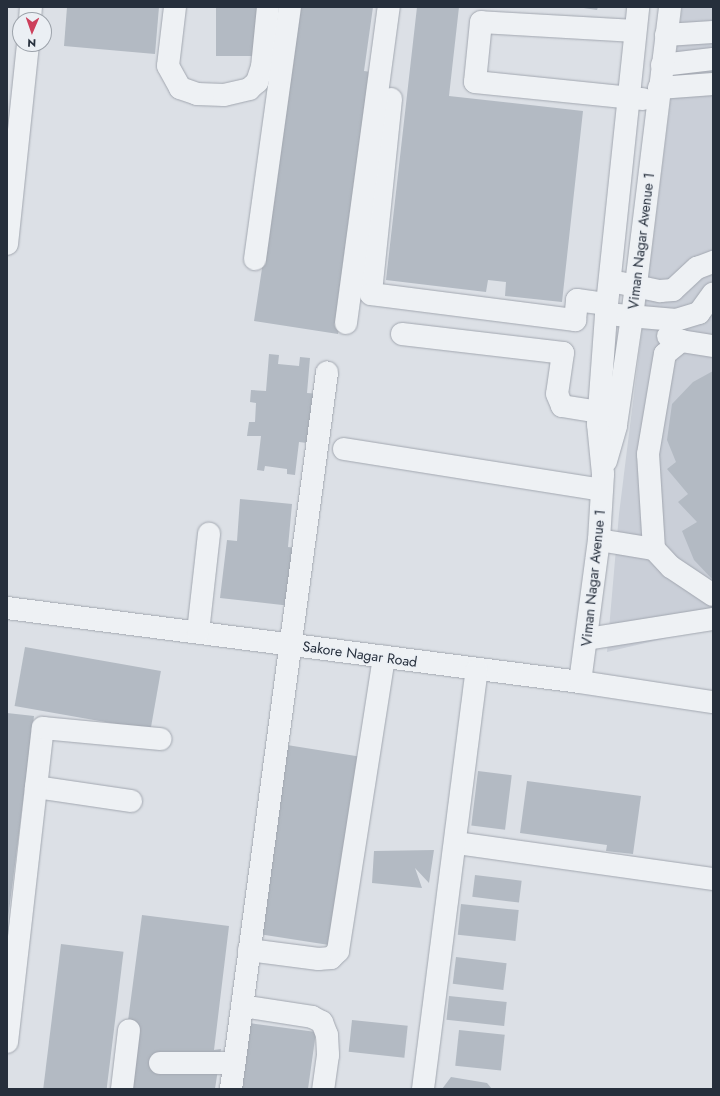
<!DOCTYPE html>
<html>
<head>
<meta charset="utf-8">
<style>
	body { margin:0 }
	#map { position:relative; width:720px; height:1096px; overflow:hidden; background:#dce0e6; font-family:Jost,sans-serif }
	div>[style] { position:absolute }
	.built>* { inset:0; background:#cacfd8 }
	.building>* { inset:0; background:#b3bac3; transform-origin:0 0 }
	.roads { filter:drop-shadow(0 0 1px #a2a7b0) drop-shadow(0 0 1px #a2a7b0) }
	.minor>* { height:22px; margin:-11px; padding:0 11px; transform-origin:11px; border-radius:11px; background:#eef1f4 }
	span { translate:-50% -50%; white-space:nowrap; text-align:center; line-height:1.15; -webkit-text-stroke:3px #ebeff4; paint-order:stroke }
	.street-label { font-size:14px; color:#262f3c }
	.frame { position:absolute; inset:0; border:8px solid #262f3c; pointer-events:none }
	.north { position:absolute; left:12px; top:12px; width:40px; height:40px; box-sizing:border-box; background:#ebeff4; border:1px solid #9ca2aa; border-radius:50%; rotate:182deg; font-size:11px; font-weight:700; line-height:16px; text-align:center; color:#262f3c }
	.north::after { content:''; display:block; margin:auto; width:14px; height:18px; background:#cd3f5b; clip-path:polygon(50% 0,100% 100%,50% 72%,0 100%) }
</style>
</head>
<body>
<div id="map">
	<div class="built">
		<div style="clip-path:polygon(682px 7px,713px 7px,713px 627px,607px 652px,619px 514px)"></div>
	</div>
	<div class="building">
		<div style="clip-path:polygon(67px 7px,159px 7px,155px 54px,64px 46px)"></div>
		<div style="left:216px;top:7px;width:48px;height:49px"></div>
		<div style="clip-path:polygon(297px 7px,373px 7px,364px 71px,378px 73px,338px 334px,254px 321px,292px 71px,288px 70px)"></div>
		<div style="clip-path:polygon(417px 7px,459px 7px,449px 96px,583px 111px,562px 302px,505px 296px,506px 282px,488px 280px,486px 292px,386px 280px)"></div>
		<div style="clip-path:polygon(577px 7px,598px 7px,597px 10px)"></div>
		<div style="clip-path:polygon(269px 354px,279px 355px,278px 364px,299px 366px,300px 357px,310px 358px,307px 393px,320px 394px,319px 411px,311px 411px,309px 429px,316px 444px,299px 442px,295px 475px,287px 474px,287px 469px,265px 466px,264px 471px,257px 470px,261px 436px,247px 436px,249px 422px,255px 422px,256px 403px,250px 402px,251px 390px,266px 391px)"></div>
		<div style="clip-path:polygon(713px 371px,713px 580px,694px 560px,682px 531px,697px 522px,678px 502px,688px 494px,667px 469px,676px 462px,667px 440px,672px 404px,693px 382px)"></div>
		<div style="clip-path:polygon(240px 499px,292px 504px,288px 547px,297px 548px,291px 606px,220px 598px,227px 540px,237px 541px)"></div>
		<div style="left:25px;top:647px;width:138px;height:60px;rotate:10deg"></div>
		<div style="clip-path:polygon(7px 713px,34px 716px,8px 919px,7px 919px)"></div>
		<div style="left:287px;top:745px;width:76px;height:191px;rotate:9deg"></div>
		<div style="left:478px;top:771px;width:34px;height:55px;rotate:7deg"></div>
		<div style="clip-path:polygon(527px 781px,641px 796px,633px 854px,606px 851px,607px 845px,520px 833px)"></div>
		<div style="clip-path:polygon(434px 850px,429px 883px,415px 868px,422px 888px,372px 883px,374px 851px)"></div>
		<div style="left:475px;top:875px;width:47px;height:22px;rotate:7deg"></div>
		<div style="left:461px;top:904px;width:58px;height:31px;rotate:6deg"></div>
		<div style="clip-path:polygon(142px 915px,229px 926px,214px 1050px,221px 1049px,215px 1089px,119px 1089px)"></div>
		<div style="left:61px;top:944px;width:63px;height:146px;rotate:7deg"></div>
		<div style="left:456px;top:957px;width:51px;height:27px;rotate:7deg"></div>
		<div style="left:449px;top:996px;width:58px;height:24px;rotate:6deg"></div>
		<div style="left:352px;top:1020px;width:56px;height:32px;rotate:6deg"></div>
		<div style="clip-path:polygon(249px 1023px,316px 1032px,308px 1089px,240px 1089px)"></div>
		<div style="left:459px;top:1030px;width:46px;height:36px;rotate:6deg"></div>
		<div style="clip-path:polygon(451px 1077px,487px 1083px,492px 1089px,442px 1089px)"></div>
	</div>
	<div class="roads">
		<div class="minor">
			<div style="left:175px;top:7px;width:59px;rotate:96.8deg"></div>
			<div style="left:168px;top:66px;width:25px;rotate:61deg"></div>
			<div style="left:180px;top:88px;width:18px;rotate:19deg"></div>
			<div style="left:197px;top:94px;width:27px;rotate:2deg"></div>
			<div style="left:224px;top:95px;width:26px;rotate:-13deg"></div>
			<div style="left:249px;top:89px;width:11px;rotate:-41deg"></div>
			<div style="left:257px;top:82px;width:16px;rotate:-72deg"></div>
			<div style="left:262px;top:67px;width:60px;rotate:-84.3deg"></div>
			<div style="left:30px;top:20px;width:13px;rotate:-86deg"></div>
			<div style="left:635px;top:31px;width:154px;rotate:-176.7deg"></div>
			<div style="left:481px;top:22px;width:60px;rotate:95.7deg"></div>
			<div style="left:475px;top:82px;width:169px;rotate:5.8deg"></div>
			<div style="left:666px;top:35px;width:47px;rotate:-3.7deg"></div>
			<div style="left:662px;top:65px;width:51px;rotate:-6.7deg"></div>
			<div style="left:659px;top:88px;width:54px;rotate:-4.2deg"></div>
			<div style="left:391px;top:99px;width:196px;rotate:95.9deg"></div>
			<div style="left:371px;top:294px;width:206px;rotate:7.3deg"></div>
			<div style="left:575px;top:320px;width:20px;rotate:-84deg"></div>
			<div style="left:577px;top:300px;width:30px;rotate:8deg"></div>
			<div style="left:7px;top:244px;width:201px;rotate:-84deg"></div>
			<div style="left:255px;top:259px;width:254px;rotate:-82.1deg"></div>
			<div style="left:621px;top:283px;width:40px;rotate:12deg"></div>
			<div style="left:660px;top:291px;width:13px;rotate:-4deg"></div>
			<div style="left:673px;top:290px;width:33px;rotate:-43deg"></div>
			<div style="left:697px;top:268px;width:17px;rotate:-21deg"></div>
			<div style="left:618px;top:315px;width:58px;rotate:4.9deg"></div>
			<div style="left:676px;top:320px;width:24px;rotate:-17deg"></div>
			<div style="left:699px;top:313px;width:24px;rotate:-54deg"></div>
			<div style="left:346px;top:323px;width:319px;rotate:-82.3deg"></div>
			<div style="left:402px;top:334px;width:162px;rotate:6.7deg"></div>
			<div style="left:563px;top:353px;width:41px;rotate:98.3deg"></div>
			<div style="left:557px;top:394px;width:13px;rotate:67deg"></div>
			<div style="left:562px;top:406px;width:37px;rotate:9deg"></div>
			<div style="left:668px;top:336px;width:14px;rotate:21deg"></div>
			<div style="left:681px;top:341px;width:32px;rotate:9deg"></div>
			<div style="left:344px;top:449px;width:261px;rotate:9deg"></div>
			<div style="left:606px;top:461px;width:37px;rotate:-74deg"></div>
			<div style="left:616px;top:425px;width:109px;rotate:-81.6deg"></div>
			<div style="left:632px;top:317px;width:312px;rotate:-83deg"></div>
			<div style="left:599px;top:540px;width:56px;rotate:9.3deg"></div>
			<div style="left:654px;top:549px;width:25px;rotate:47deg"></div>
			<div style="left:671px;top:567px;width:50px;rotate:33.7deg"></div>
			<div style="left:654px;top:549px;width:95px;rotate:-93.6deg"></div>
			<div style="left:648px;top:454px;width:101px;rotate:-80.4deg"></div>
			<div style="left:665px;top:354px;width:21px;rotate:-39deg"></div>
			<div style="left:7px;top:608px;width:578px;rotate:7.36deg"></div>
			<div style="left:580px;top:682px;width:134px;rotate:8.6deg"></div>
			<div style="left:198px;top:632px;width:99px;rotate:-83.6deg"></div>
			<div style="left:587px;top:639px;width:128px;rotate:-9deg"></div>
			<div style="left:580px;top:682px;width:143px;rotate:-82.4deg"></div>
			<div style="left:599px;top:540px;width:66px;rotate:-86.5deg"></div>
			<div style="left:603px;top:474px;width:50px;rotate:-95.7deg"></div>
			<div style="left:598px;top:424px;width:110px;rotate:-85.8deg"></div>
			<div style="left:606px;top:314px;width:309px;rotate:-84deg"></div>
			<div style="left:36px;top:787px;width:96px;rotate:8.4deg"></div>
			<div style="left:456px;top:843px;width:260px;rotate:8deg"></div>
			<div style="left:249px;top:950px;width:70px;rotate:7.4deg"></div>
			<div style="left:318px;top:959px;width:13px;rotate:-4deg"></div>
			<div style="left:331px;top:958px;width:10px;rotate:-45deg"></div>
			<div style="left:338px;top:951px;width:298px;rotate:-81.1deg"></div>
			<div style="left:242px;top:1006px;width:71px;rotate:8.9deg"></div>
			<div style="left:312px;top:1017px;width:11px;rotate:27deg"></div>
			<div style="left:322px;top:1022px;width:14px;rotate:69deg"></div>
			<div style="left:327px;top:1035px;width:20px;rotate:87deg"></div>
			<div style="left:328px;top:1055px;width:34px;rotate:98deg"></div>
			<div style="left:7px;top:1042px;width:316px;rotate:-83.5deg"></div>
			<div style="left:43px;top:728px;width:118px;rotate:5.4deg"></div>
			<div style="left:160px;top:1063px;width:74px"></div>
			<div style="left:122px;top:1089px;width:59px;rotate:-83.2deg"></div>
			<div style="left:231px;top:1089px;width:723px;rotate:-82.37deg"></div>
			<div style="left:423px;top:1089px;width:422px;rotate:-82.7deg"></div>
		</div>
	</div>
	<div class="street-label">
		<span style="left:641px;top:241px;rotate:-83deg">Viman Nagar Avenue 1</span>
		<span style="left:593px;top:578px;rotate:-84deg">Viman Nagar Avenue 1</span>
		<span style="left:360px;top:654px;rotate:8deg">Sakore Nagar Road</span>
	</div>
	<div class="frame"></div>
	<div class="north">N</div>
</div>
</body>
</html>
